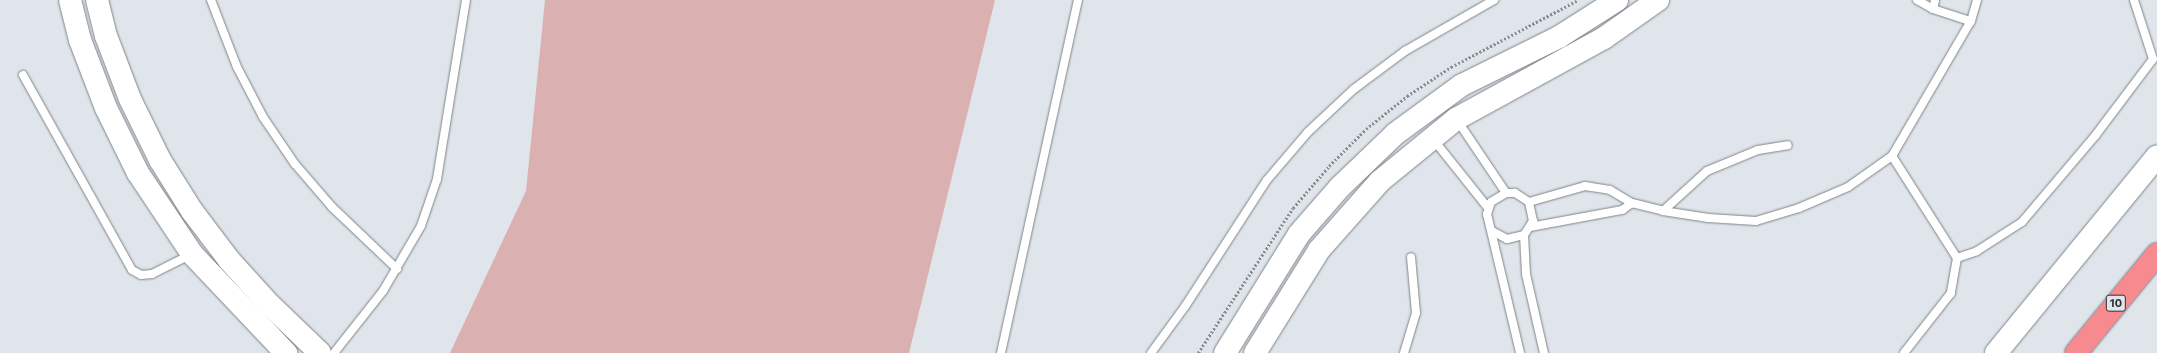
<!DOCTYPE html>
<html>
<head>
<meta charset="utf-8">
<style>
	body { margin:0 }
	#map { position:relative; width:2157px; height:353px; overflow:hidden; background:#dfe5eb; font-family:Commissioner,sans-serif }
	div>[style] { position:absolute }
	.green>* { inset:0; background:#dbb0b0 }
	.path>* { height:2.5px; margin-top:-1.25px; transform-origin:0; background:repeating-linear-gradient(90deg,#888d91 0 2px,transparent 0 4px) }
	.roads { filter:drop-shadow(0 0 1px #7f848a) drop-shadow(0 0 1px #7f848a) }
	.lane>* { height:8px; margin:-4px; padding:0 4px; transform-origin:4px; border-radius:4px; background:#fff }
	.secondary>* { height:22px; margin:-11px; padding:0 11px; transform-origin:11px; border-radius:11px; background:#fff }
	.highway>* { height:22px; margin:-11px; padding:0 11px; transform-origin:11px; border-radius:11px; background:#f68a8f }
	span { translate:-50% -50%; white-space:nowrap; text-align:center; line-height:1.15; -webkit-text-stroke:4px #dfe5eb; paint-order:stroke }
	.shield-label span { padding:1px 3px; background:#dfe5eb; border:1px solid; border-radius:3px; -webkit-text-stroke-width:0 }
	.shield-label { font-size:11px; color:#2e3133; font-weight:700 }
</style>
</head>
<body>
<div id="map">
	<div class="green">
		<div style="clip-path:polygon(545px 0,995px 0,909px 353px,450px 353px,526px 191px)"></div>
	</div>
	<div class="path">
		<div style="left:1198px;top:353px;width:173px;rotate:-56.8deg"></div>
		<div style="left:1293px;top:208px;width:55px;rotate:-49.4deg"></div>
		<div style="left:1329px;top:166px;width:52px;rotate:-45deg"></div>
		<div style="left:1366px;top:129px;width:53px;rotate:-38.8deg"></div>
		<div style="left:1407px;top:96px;width:53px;rotate:-33.4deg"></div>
		<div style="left:1451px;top:67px;width:144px;rotate:-27.8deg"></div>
	</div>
	<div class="roads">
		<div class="lane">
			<div style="left:211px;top:0;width:72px;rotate:68.8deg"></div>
			<div style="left:237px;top:67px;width:56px;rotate:62.5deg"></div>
			<div style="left:263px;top:117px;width:57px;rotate:55.8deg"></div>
			<div style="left:295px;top:164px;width:57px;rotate:49.3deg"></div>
			<div style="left:332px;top:207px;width:90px;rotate:43.6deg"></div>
			<div style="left:1917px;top:0;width:18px;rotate:29deg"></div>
			<div style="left:1933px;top:9px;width:40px;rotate:18deg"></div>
			<div style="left:1933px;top:9px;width:9px;rotate:-77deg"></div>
			<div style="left:23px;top:75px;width:223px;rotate:60.8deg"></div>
			<div style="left:132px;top:270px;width:10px;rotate:29deg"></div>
			<div style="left:141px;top:275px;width:11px;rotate:-5deg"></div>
			<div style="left:152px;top:274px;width:45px;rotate:-26.6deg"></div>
			<div style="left:1457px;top:120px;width:88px;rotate:56.1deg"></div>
			<div style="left:1433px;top:139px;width:88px;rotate:51.4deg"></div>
			<div style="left:1892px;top:156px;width:121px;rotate:57.5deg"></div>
			<div style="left:1957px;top:258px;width:36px;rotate:100deg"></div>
			<div style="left:1951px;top:293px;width:76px;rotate:128.1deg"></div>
			<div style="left:1529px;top:202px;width:58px;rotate:-15.9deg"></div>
			<div style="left:1585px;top:186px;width:25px;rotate:9deg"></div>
			<div style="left:1610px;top:190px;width:26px;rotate:31deg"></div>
			<div style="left:1632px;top:203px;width:32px;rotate:14deg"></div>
			<div style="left:1663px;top:211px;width:46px;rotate:8.8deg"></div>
			<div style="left:1708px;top:218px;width:48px;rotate:3.6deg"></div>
			<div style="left:1756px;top:221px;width:45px;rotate:-16.8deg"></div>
			<div style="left:1799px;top:208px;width:53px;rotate:-23.2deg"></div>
			<div style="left:1848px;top:187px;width:54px;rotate:-35.2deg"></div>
			<div style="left:1892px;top:156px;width:156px;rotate:-59.7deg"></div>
			<div style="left:1971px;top:21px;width:22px;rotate:-74deg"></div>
			<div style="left:1663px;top:211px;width:59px;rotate:-42.3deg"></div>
			<div style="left:1707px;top:171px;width:55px;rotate:-22.4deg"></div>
			<div style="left:1758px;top:150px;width:30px;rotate:-9deg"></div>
			<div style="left:1530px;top:227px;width:94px;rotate:-10.5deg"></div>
			<div style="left:1622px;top:210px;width:12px;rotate:-35deg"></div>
			<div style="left:1492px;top:231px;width:17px;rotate:28deg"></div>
			<div style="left:1507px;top:239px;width:17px;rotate:-13deg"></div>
			<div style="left:1524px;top:235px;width:17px;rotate:-57deg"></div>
			<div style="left:1533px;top:221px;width:19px;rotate:-102deg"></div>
			<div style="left:1529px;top:202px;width:17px;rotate:-147deg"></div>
			<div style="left:1515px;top:193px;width:9px;rotate:180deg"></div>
			<div style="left:1506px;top:193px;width:17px;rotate:149deg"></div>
			<div style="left:1491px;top:202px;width:13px;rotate:108deg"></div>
			<div style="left:1487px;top:214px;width:143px;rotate:76.6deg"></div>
			<div style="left:1524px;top:235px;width:39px;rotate:87deg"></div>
			<div style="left:1526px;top:274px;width:81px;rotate:77.2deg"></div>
			<div style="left:1957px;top:258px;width:21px;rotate:-19deg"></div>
			<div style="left:1977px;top:251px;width:54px;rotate:-32.8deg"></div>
			<div style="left:2022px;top:222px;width:113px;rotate:-49.7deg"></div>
			<div style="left:2095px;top:136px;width:96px;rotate:-53deg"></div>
			<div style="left:2153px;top:59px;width:62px;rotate:-107.9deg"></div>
			<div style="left:334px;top:353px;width:79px;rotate:-51.7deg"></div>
			<div style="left:383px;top:291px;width:75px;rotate:-59.7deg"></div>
			<div style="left:421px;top:226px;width:50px;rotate:-71.2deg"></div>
			<div style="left:437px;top:179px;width:181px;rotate:-80.8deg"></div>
			<div style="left:1001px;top:353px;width:361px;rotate:-77.7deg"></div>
			<div style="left:1151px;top:353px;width:59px;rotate:-53.9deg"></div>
			<div style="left:1186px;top:305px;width:149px;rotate:-57.1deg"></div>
			<div style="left:1267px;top:180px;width:63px;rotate:-49.5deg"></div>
			<div style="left:1308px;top:132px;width:63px;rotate:-43.1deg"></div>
			<div style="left:1354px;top:89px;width:64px;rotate:-36.7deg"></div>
			<div style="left:1405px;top:51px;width:103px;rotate:-29.8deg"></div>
			<div style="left:1404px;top:353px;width:42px;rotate:-73.3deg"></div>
			<div style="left:1416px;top:313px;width:56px;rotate:-95.1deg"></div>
		</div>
		<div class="secondary">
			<div style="left:70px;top:0;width:41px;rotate:76deg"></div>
			<div style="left:80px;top:40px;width:73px;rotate:69.1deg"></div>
			<div style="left:106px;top:108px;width:72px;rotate:63.8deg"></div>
			<div style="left:138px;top:173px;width:97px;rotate:56.3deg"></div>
			<div style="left:192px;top:254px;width:137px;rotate:46.5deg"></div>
			<div style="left:97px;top:0;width:37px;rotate:76deg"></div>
			<div style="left:106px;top:36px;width:67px;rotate:69.1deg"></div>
			<div style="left:130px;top:99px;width:68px;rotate:63.8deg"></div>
			<div style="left:160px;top:160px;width:60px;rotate:57.9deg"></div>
			<div style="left:192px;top:211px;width:61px;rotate:52.9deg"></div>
			<div style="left:229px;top:260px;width:61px;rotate:47.7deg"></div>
			<div style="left:270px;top:305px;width:69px;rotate:43.8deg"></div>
			<div style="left:1225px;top:353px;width:140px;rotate:-58.1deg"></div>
			<div style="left:1299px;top:234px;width:62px;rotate:-48.9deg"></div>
			<div style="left:1340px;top:187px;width:76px;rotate:-43.9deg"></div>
			<div style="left:1395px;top:134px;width:83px;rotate:-36.2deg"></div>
			<div style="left:1462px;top:85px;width:108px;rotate:-26.3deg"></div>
			<div style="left:1559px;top:37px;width:69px;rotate:-32.5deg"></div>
			<div style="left:1255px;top:353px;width:121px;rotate:-58.1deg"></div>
			<div style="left:1319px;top:250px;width:92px;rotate:-48.5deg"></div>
			<div style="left:1380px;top:181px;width:98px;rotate:-39.2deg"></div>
			<div style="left:1456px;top:119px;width:169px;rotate:-28.7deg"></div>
			<div style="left:1604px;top:38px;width:66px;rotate:-35.1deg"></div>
			<div style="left:1996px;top:353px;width:254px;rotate:-50.7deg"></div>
		</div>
		<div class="highway">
			<div style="left:2076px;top:353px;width:128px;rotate:-50.7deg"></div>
		</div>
	</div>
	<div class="shield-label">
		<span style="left:2116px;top:303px">10</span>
	</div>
</div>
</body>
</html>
